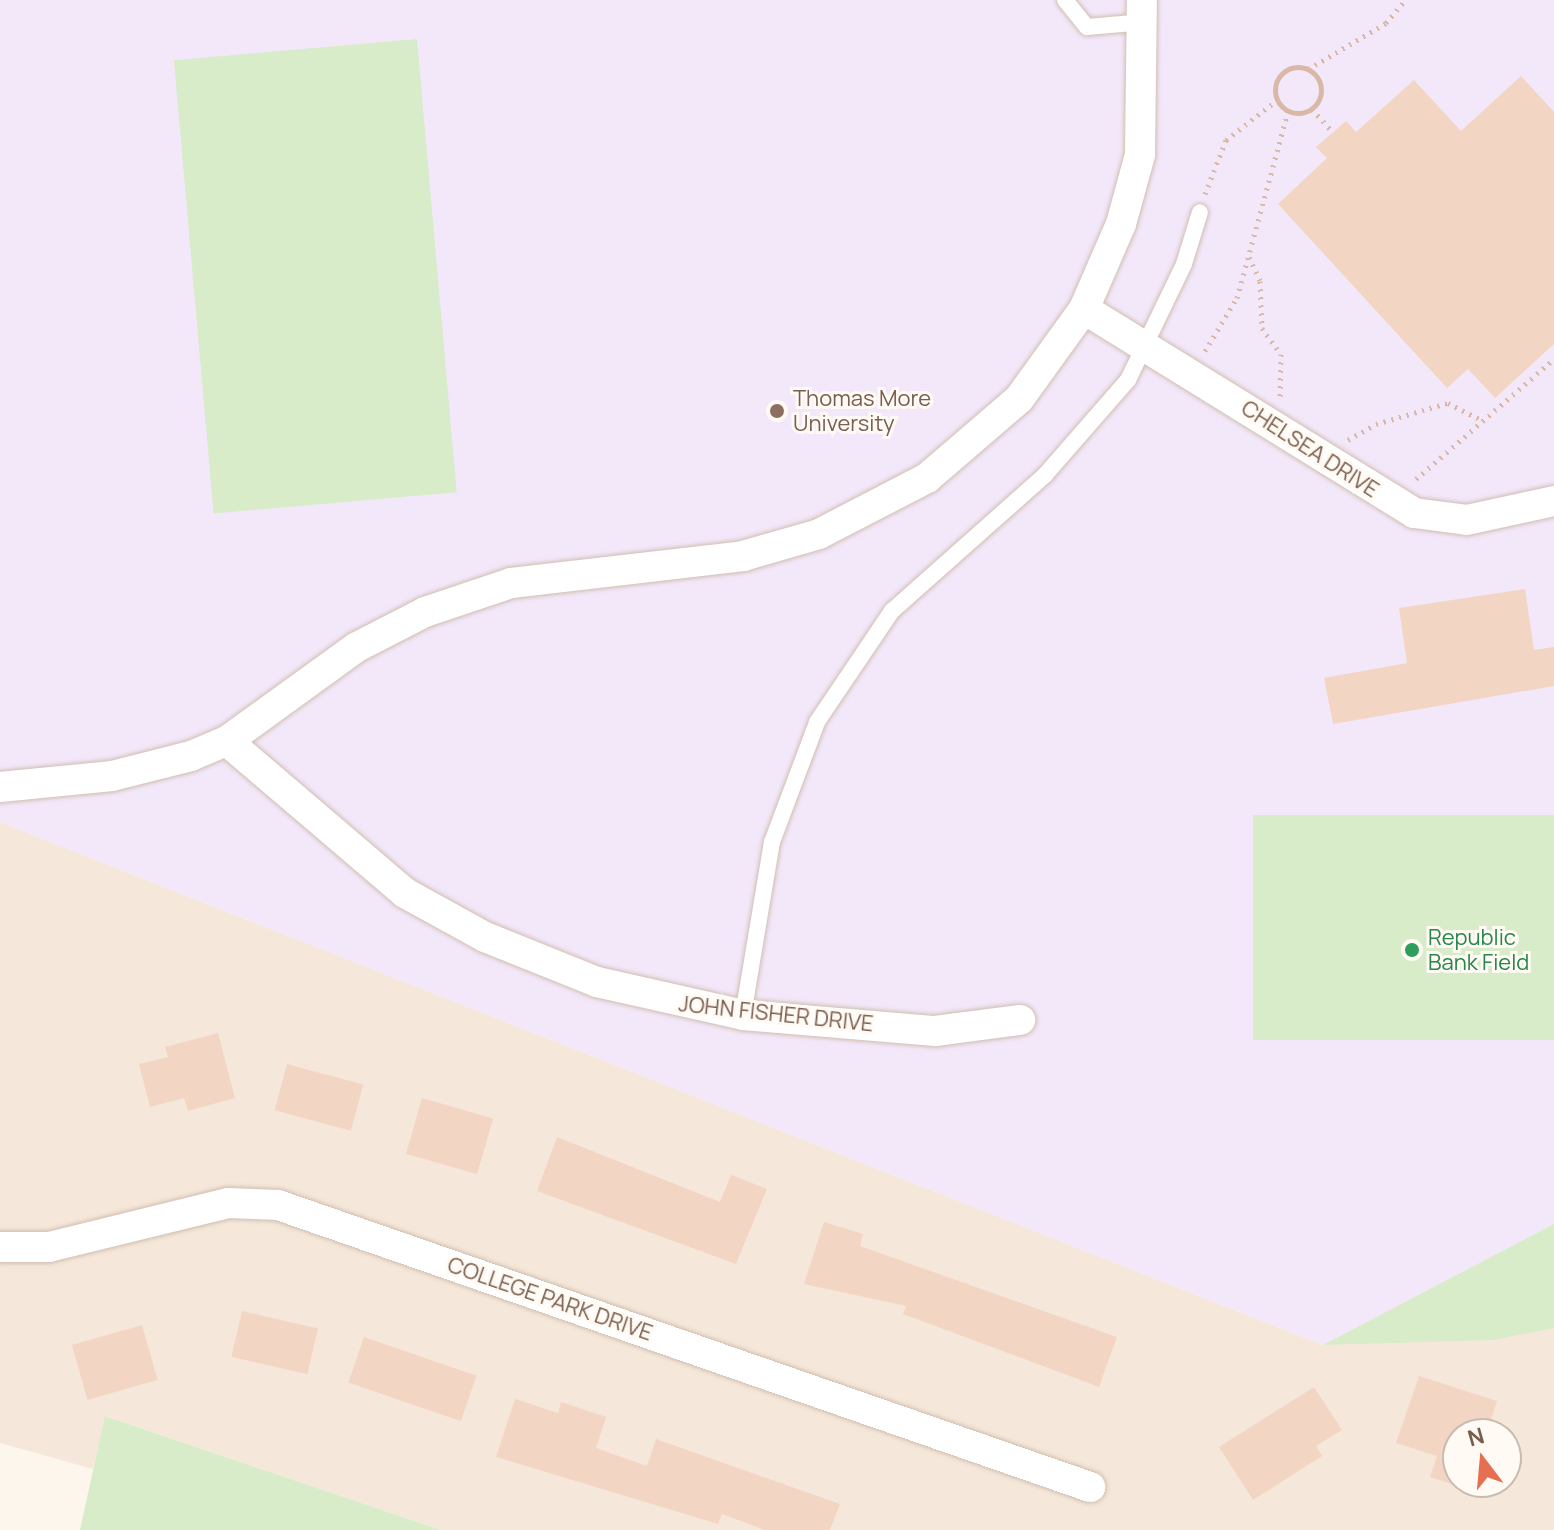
<!DOCTYPE html>
<html>
<head>
<meta charset="utf-8">
<style>
	body { margin:0 }
	#map { position:relative; width:1554px; height:1530px; overflow:hidden; background:#fdf6ec; font-family:Manrope,sans-serif }
	div>[style] { position:absolute }
	.residential>* { inset:0; background:#f5e8da }
	.education>* { inset:0; background:#f3e8fa }
	.green>* { inset:0; background:#d8ecc9; transform-origin:0 0 }
	.building>* { inset:0; background:#f3d5c3; transform-origin:0 0 }
	.path>* { height:5px; margin-top:-2.5px; transform-origin:0; background:repeating-linear-gradient(90deg,#d9b8a5 0 2px,transparent 0 8px) }
	.path>.ring { margin:-2.5px; padding:0; box-sizing:content-box; background:none; border:5px solid #d9b8a5; border-radius:50% }
	.roads { filter:drop-shadow(0 0 2px #d1beb0) drop-shadow(0 0 2px #d1beb0) }
	.lane>* { height:16px; margin:-8px; padding:0 8px; transform-origin:8px; border-radius:8px; background:#fff }
	.street>* { height:30px; margin:-15px; padding:0 15px; transform-origin:15px; border-radius:15px; background:#fff }
	.dots>* { width:22px; height:22px; translate:-50% -50%; box-sizing:border-box; border:4px solid #fffaf3; border-radius:50% }
	span { translate:-50% -50%; white-space:nowrap; text-align:center; line-height:1.15; -webkit-text-stroke:6px #fffaf3; paint-order:stroke }
	.education-label { font-size:22px; color:#785e54 }
	.left { translate:0 -50%; text-align:left }
	.street-label { font-size:22px; color:#7a5c4d }
	.leisure-label { font-size:22px; color:#27864d }
	.north { position:absolute; left:1442px; top:1418px; width:80px; height:80px; box-sizing:border-box; background:#fffaf3; border:2px solid #cabbb1; border-radius:50%; rotate:344deg; font-size:22px; font-weight:700; line-height:32px; text-align:center; color:#7a5c4d }
	.north::after { content:''; display:block; margin:auto; width:28px; height:36px; background:#e76f51; clip-path:polygon(50% 0,100% 100%,50% 72%,0 100%) }
</style>
</head>
<body>
<div id="map">
	<div class="residential">
		<div style="clip-path:polygon(evenodd,0 822px,1323px 1345px,1554px 1224px,1554px 1530px,441px 1530px,106px 1416px,93px 1469px,0 1443px,0 822px,1458px 1434px,1506px 1434px,1506px 1482px,1458px 1482px,1458px 1434px)"></div>
	</div>
	<div class="education">
		<div style="clip-path:polygon(0 0,1554px 0,1554px 1224px,1323px 1345px,0 822px)"></div>
	</div>
	<div class="green">
		<div style="left:417px;top:39px;width:455px;height:244px;rotate:85deg"></div>
		<div style="left:1554px;top:815px;width:225px;height:301px;rotate:90deg"></div>
		<div style="clip-path:polygon(1554px 1224px,1554px 1328px,1493px 1340px,1323px 1345px)"></div>
		<div style="clip-path:polygon(105px 1416px,441px 1530px,80px 1530px)"></div>
	</div>
	<div class="building">
		<div style="clip-path:polygon(1521px 76px,1554px 112px,1554px 344px,1495px 398px,1468px 369px,1447px 388px,1278px 204px,1327px 158px,1316px 147px,1346px 121px,1356px 132px,1414px 80px,1461px 131px)"></div>
		<div style="clip-path:polygon(1525px 589px,1534px 650px,1554px 647px,1554px 686px,1333px 724px,1324px 678px,1407px 663px,1399px 608px)"></div>
		<div style="clip-path:polygon(218px 1033px,235px 1098px,188px 1111px,184px 1098px,150px 1107px,139px 1064px,168px 1057px,165px 1047px)"></div>
		<div style="left:287px;top:1064px;width:79px;height:48px;rotate:15deg"></div>
		<div style="left:422px;top:1098px;width:74px;height:58px;rotate:16deg"></div>
		<div style="clip-path:polygon(557px 1137px,720px 1202px,731px 1175px,767px 1189px,736px 1264px,537px 1191px)"></div>
		<div style="clip-path:polygon(824px 1222px,863px 1234px,860px 1246px,1117px 1337px,1099px 1387px,903px 1314px,906px 1306px,804px 1284px)"></div>
		<div style="left:242px;top:1311px;width:78px;height:47px;rotate:13deg"></div>
		<div style="left:142px;top:1325px;width:57px;height:73px;rotate:74deg"></div>
		<div style="left:364px;top:1337px;width:119px;height:48px;rotate:19deg"></div>
		<div style="clip-path:polygon(1419px 1376px,1497px 1401px,1486px 1434px,1458px 1434px,1458px 1486px,1430px 1477px,1437px 1456px,1396px 1443px)"></div>
		<div style="clip-path:polygon(1314px 1387px,1342px 1430px,1316px 1446px,1322px 1456px,1253px 1500px,1219px 1447px)"></div>
		<div style="clip-path:polygon(515px 1399px,558px 1413px,561px 1402px,606px 1417px,596px 1448px,647px 1466px,656px 1439px,840px 1504px,830px 1530px,765px 1530px,722px 1514px,718px 1524px,496px 1457px)"></div>
	</div>
	<div class="path">
		<div class="ring" style="left:1275px;top:67px;width:41px;height:41px"></div>
		<div style="left:1308px;top:69px;width:91px;rotate:-30.5deg"></div>
		<div style="left:1386px;top:23px;width:30px;rotate:-50deg"></div>
		<div style="left:1312px;top:109px;width:31px;rotate:48deg"></div>
		<div style="left:1205px;top:194px;width:58px;rotate:-68.7deg"></div>
		<div style="left:1226px;top:140px;width:65px;rotate:-38.1deg"></div>
		<div style="left:1249px;top:257px;width:26px;rotate:65deg"></div>
		<div style="left:1260px;top:281px;width:47px;rotate:87.6deg"></div>
		<div style="left:1262px;top:328px;width:32px;rotate:54deg"></div>
		<div style="left:1281px;top:354px;width:44px;rotate:91.3deg"></div>
		<div style="left:1205px;top:351px;width:62px;rotate:-58.9deg"></div>
		<div style="left:1237px;top:298px;width:194px;rotate:-74.7deg"></div>
		<div style="left:1348px;top:440px;width:32px;rotate:-30deg"></div>
		<div style="left:1376px;top:424px;width:75px;rotate:-16.3deg"></div>
		<div style="left:1448px;top:403px;width:39px;rotate:27deg"></div>
		<div style="left:1416px;top:479px;width:183px;rotate:-41deg"></div>
	</div>
	<div class="roads">
		<div class="lane">
			<div style="left:1065px;top:0;width:35px;rotate:51deg"></div>
			<div style="left:1087px;top:27px;width:58px;rotate:-4.9deg"></div>
			<div style="left:743px;top:1015px;width:175px;rotate:-80.5deg"></div>
			<div style="left:772px;top:842px;width:128px;rotate:-69.4deg"></div>
			<div style="left:817px;top:722px;width:134px;rotate:-56deg"></div>
			<div style="left:892px;top:611px;width:205px;rotate:-41.6deg"></div>
			<div style="left:1045px;top:475px;width:126px;rotate:-48.9deg"></div>
			<div style="left:1128px;top:380px;width:129px;rotate:-64.2deg"></div>
			<div style="left:1184px;top:264px;width:54px;rotate:-72.9deg"></div>
		</div>
		<div class="street">
			<div style="left:1084px;top:309px;width:388px;rotate:31.7deg"></div>
			<div style="left:1414px;top:513px;width:53px;rotate:7.5deg"></div>
			<div style="left:1467px;top:520px;width:89px;rotate:-12.3deg"></div>
			<div style="left:227px;top:741px;width:234px;rotate:40.5deg"></div>
			<div style="left:405px;top:893px;width:91px;rotate:28.8deg"></div>
			<div style="left:485px;top:937px;width:121px;rotate:21.9deg"></div>
			<div style="left:597px;top:982px;width:150px;rotate:12.7deg"></div>
			<div style="left:743px;top:1015px;width:193px;rotate:4.8deg"></div>
			<div style="left:935px;top:1031px;width:86px;rotate:-7.4deg"></div>
			<div style="left:0;top:787px;width:113px;rotate:-5.6deg"></div>
			<div style="left:112px;top:776px;width:81px;rotate:-14.2deg"></div>
			<div style="left:191px;top:756px;width:39px;rotate:-23deg"></div>
			<div style="left:227px;top:741px;width:160px;rotate:-35.9deg"></div>
			<div style="left:357px;top:647px;width:76px;rotate:-27.2deg"></div>
			<div style="left:425px;top:612px;width:91px;rotate:-18.6deg"></div>
			<div style="left:511px;top:583px;width:234px;rotate:-6.6deg"></div>
			<div style="left:743px;top:556px;width:79px;rotate:-16.1deg"></div>
			<div style="left:819px;top:534px;width:122px;rotate:-27.4deg"></div>
			<div style="left:927px;top:478px;width:121px;rotate:-40.7deg"></div>
			<div style="left:1019px;top:399px;width:111px;rotate:-54.2deg"></div>
			<div style="left:1084px;top:309px;width:93px;rotate:-66.5deg"></div>
			<div style="left:1121px;top:224px;width:72px;rotate:-74.6deg"></div>
			<div style="left:1140px;top:155px;width:155px;rotate:-89.3deg"></div>
			<div style="left:0;top:1247px;width:49px"></div>
			<div style="left:49px;top:1247px;width:184px;rotate:-13.8deg"></div>
			<div style="left:228px;top:1203px;width:50px;rotate:2.3deg"></div>
			<div style="left:278px;top:1205px;width:860px;rotate:19.15deg"></div>
		</div>
	</div>
	<div class="dots">
		<div style="left:777px;top:411px;background:#8d6e63"></div>
		<div style="left:1412px;top:950px;background:#2e9e5b"></div>
	</div>
	<div class="education-label">
		<span class="left" style="left:793px;top:411px">Thomas More<br>University</span>
	</div>
	<div class="street-label">
		<span style="left:1310px;top:449px;rotate:33deg">CHELSEA DRIVE</span>
		<span style="left:776px;top:1014px;rotate:6deg">JOHN FISHER DRIVE</span>
		<span style="left:550px;top:1299px;rotate:19deg">COLLEGE PARK DRIVE</span>
	</div>
	<div class="leisure-label">
		<span class="left" style="left:1428px;top:950px">Republic<br>Bank Field</span>
	</div>
	<div class="north">N</div>
</div>
</body>
</html>
